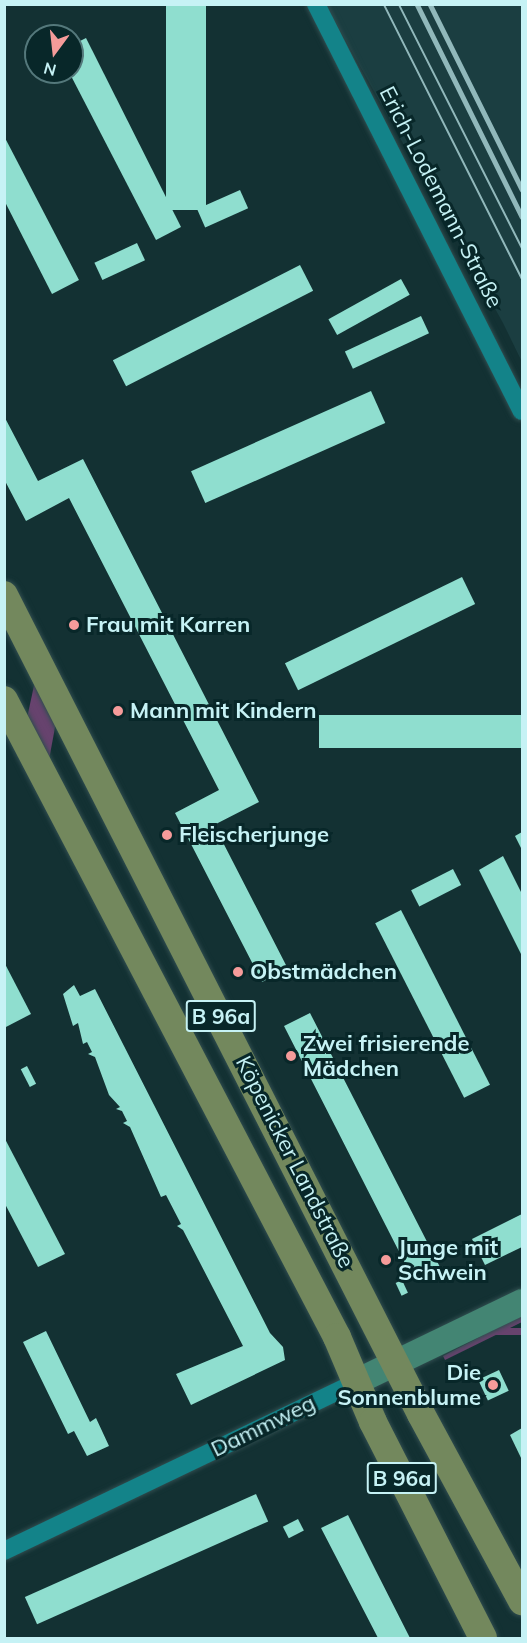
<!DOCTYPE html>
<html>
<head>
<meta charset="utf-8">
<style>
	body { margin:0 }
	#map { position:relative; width:527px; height:1643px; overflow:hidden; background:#133133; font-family:Mulish,sans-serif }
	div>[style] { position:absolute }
	.built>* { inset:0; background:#1b3e41 }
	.green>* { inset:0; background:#67436e; transform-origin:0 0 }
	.building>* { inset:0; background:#8fdecf; transform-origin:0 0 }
	.roads { filter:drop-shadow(0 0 2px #304d4f) drop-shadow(0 0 2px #304d4f) }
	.street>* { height:18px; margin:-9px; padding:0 9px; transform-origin:9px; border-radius:9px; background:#138389 }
	.secondary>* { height:26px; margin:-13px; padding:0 13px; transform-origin:13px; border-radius:13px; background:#438573 }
	.primary>* { height:28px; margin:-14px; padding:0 14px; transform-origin:14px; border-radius:14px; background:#73885d }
	.tram>* { height:1.5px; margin:-0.75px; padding:0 0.75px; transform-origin:0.75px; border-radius:0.75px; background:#91b8bb }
	.rail>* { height:4.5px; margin:-2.25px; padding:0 2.25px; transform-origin:2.25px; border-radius:2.25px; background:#91b8bb }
	.dots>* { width:16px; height:16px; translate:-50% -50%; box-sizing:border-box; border:3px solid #082729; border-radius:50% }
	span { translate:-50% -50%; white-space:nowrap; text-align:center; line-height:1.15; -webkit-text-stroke:6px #082729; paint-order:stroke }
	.shield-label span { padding:2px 4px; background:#082729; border:2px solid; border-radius:4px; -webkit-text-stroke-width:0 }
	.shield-label { font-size:21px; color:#c6f2f5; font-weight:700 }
	.street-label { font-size:22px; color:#c6f2f5 }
	.poi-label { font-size:22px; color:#c6f2f5; font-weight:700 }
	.left { translate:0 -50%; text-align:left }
	.right { translate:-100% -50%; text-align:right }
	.frame { position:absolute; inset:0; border:6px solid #c6f2f5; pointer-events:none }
	.north { position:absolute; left:24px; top:24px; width:60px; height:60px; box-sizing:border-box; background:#082729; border:2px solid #54787b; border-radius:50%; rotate:195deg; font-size:16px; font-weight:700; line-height:24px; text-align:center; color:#c6f2f5 }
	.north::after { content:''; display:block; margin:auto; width:21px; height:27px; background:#f59b9a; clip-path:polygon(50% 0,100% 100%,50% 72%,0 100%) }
</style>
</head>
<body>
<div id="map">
	<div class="built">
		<div style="clip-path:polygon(326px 5px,522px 5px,522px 362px,503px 323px)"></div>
	</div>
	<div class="green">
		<div style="clip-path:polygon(35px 681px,56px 722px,49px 760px,27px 718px)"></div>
		<div style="clip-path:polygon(522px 1315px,522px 1322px,445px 1360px,443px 1356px)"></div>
		<div style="left:522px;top:1328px;width:7px;height:64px;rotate:90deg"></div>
	</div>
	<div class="building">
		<div style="left:166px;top:5px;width:40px;height:205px"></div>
		<div style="clip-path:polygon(86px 38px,181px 227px,156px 240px,69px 72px,72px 45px)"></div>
		<div style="clip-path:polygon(4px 136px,79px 280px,52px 294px,4px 200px)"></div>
		<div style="left:240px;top:190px;width:20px;height:47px;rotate:66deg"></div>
		<div style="left:137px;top:243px;width:19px;height:47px;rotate:65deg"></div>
		<div style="left:300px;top:265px;width:29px;height:210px;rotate:63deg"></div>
		<div style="left:401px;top:279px;width:18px;height:83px;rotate:61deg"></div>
		<div style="left:421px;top:316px;width:19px;height:84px;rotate:65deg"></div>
		<div style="left:371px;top:391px;width:35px;height:197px;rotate:66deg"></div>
		<div style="clip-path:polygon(4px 416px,38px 481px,83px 459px,259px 802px,214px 825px,288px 969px,262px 982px,175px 813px,219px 790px,69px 498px,26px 521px,4px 479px)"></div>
		<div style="left:462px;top:577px;width:30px;height:197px;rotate:64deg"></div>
		<div style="left:522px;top:715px;width:33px;height:203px;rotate:90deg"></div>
		<div style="clip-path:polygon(522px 832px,522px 850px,515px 836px)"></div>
		<div style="clip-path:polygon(503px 856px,522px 894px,522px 956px,479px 870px)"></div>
		<div style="left:453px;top:869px;width:18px;height:47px;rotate:63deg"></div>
		<div style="left:401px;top:910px;width:196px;height:29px;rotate:63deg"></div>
		<div style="clip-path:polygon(4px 962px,31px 1014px,4px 1028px)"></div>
		<div style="clip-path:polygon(74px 985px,80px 996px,95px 989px,270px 1333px,283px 1347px,285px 1360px,191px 1405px,176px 1374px,243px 1346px,183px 1230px,177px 1226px,181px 1224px,166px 1195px,161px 1197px,130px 1127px,123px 1123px,127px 1121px,122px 1111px,116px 1109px,120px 1107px,109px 1095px,95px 1057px,88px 1054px,92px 1052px,87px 1042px,83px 1044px,78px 1023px,73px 1026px,63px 994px)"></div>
		<div style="clip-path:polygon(310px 1013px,441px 1269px,427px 1276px,423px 1269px,411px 1275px,284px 1026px)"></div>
		<div style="left:27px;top:1066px;width:20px;height:7px;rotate:63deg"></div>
		<div style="clip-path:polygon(4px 1137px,65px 1254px,38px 1267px,4px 1202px)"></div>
		<div style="clip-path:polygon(522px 1214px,522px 1247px,485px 1265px,472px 1239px)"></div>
		<div style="left:402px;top:1280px;width:14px;height:7px;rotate:65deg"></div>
		<div style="clip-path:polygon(46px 1331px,90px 1422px,96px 1418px,109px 1446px,87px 1456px,74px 1431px,68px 1434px,23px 1342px)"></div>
		<div style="left:499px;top:1370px;width:23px;height:23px;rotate:65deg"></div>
		<div style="clip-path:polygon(522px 1428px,522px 1460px,510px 1435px)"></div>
		<div style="left:256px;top:1494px;width:30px;height:253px;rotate:66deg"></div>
		<div style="clip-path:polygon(348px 1515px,376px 1571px,410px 1638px,378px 1638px,321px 1528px)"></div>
		<div style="left:298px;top:1519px;width:13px;height:17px;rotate:63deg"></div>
	</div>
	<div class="roads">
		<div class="street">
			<div style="left:316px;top:4px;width:456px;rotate:63.2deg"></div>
			<div style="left:4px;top:1551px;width:390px;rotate:-25.6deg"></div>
		</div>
		<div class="secondary">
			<div style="left:356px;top:1382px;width:184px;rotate:-25.7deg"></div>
		</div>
		<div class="primary">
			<div style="left:4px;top:595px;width:919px;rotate:63.02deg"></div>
			<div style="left:421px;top:1414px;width:213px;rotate:61.6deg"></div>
			<div style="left:4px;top:700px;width:719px;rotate:62.4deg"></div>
			<div style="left:337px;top:1337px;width:92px;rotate:67deg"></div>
			<div style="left:373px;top:1422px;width:242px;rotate:63deg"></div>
		</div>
	</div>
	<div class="tram">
		<div style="left:384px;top:4px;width:307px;rotate:63.3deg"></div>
		<div style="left:399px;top:4px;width:273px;rotate:63.2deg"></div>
	</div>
	<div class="rail">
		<div style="left:417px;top:4px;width:237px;rotate:63.7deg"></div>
		<div style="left:430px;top:4px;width:207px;rotate:63.6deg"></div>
	</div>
	<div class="dots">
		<div style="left:74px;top:625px;background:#f59b9a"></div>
		<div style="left:118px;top:711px;background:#f59b9a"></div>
		<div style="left:167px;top:835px;background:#f59b9a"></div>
		<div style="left:238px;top:972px;background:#f59b9a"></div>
		<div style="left:291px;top:1056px;background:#f59b9a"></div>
		<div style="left:386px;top:1260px;background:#f59b9a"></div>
		<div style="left:493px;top:1385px;background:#f59b9a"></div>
	</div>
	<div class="shield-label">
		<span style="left:221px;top:1016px">B 96a</span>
		<span style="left:402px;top:1478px">B 96a</span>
	</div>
	<div class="street-label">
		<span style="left:441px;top:197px;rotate:63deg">Erich-Lodemann-Straße</span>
		<span style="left:295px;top:1162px;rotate:63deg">Köpenicker Landstraße</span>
		<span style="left:263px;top:1426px;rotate:-26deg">Dammweg</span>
	</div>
	<div class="poi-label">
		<span class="left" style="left:86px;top:625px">Frau mit Karren</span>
		<span class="left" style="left:130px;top:711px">Mann mit Kindern</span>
		<span class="left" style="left:179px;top:835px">Fleischerjunge</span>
		<span class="left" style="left:250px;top:972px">Obstmädchen</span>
		<span class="left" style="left:303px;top:1056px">Zwei frisierende<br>Mädchen</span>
		<span class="left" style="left:398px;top:1260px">Junge mit<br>Schwein</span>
		<span class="right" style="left:481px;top:1385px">Die<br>Sonnenblume</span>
	</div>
	<div class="frame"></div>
	<div class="north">N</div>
</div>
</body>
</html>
